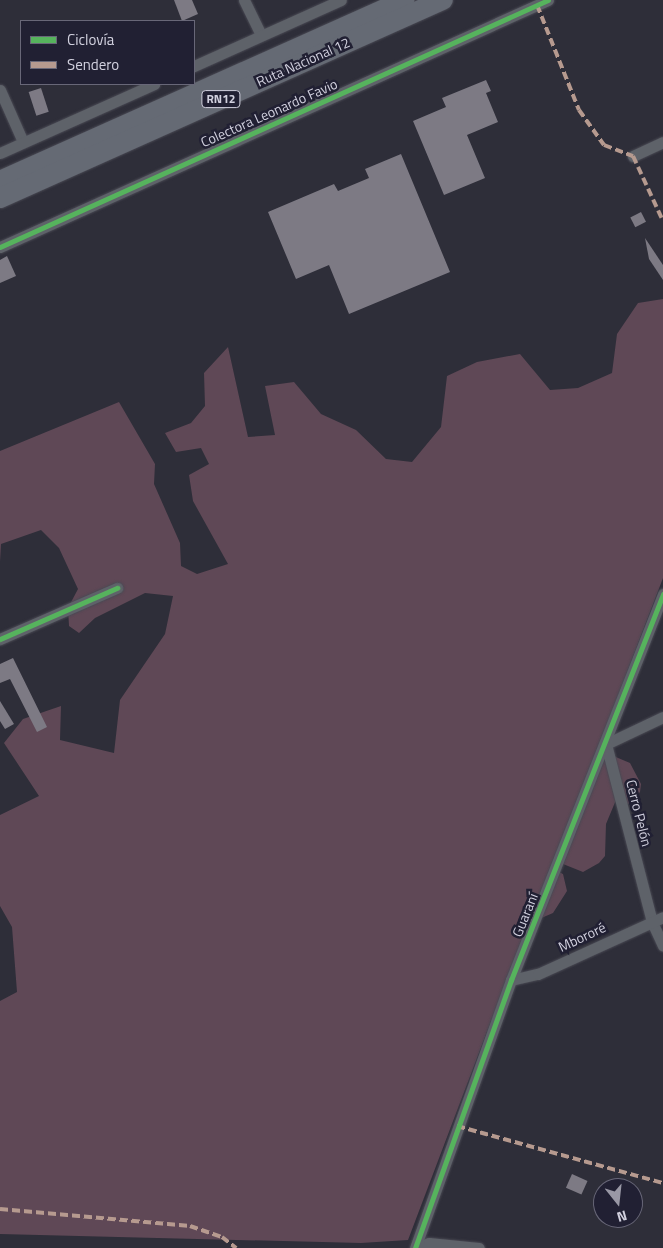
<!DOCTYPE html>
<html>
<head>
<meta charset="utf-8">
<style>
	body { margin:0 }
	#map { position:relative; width:663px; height:1248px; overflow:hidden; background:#2e2e39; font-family:"Titillium Web",sans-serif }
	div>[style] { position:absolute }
	.green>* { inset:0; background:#5f4856 }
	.building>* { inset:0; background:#7d7a84; transform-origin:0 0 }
	.roads { filter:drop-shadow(0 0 1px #494953) drop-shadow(0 0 1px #494953) }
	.street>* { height:11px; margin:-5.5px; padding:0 5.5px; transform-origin:5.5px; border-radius:5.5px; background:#5e6269 }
	.highway>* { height:20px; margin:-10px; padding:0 10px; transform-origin:10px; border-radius:10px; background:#656a74 }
	.quiet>* { height:4px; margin-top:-2px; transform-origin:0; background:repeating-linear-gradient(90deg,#b69a8f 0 8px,transparent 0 12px) }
	.cycleway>* { height:5px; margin:-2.5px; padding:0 2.5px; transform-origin:2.5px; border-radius:2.5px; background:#56b35d }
	span { translate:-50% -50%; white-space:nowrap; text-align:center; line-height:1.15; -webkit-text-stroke:5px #212033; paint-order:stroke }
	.shield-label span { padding:1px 4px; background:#212033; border:1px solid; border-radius:4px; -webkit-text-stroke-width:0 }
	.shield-label { font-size:12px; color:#d2d1df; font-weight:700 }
	.street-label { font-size:14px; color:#d2d1df }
	.legend { position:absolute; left:20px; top:20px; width:175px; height:65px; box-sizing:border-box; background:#212033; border:1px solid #686778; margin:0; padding:6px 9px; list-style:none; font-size:15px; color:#d2d1df }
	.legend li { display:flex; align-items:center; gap:10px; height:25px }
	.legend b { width:25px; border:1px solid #686778 }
	.north { position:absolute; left:593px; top:1178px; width:50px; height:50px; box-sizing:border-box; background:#212033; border:1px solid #686778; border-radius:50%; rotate:164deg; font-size:14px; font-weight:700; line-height:20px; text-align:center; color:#d2d1df }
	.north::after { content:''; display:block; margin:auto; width:18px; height:22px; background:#9998a5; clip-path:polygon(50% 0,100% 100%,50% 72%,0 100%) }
</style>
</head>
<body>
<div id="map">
	<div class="green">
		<div style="clip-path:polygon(663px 299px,663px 578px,596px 753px,596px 761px,611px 755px,630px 763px,641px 784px,640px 792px,627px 805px,616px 800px,606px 824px,605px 856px,599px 863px,583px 872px,558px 862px,557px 871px,563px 874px,567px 891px,553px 913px,539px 919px,491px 1021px,408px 1240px,361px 1243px,0 1234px,0 1001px,17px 992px,12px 927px,0 906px,0 815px,39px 796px,4px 743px,23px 719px,61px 706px,60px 740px,114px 753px,120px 700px,165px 634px,173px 596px,145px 593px,95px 618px,79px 633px,69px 626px,68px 608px,78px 589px,59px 548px,41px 530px,1px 544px,0 562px,0 451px,119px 402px,155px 464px,154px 484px,180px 543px,181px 566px,197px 574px,228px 564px,193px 501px,189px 475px,209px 464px,201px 448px,176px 452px,165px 433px,191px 423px,205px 406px,204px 373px,228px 347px,248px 437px,275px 435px,265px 386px,294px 382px,321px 414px,356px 430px,386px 459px,412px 462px,441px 427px,447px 376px,477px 362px,520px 354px,550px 390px,578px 388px,612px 373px,617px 334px,638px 303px)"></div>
	</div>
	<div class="building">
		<div style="clip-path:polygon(174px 0,192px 0,198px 14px,182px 21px)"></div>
		<div style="clip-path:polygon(486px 80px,491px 91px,486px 93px,498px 122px,467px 135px,485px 178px,444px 195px,413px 121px,446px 107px,442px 98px)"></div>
		<div style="left:41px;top:88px;width:25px;height:13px;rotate:72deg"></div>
		<div style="clip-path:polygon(401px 154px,450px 272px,349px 314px,329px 265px,296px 279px,268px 212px,334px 184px,338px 191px,369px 178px,365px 169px)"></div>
		<div style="left:641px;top:212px;width:11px;height:12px;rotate:63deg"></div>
		<div style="clip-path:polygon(645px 238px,663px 265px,663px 280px,649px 259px)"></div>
		<div style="clip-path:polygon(7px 256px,16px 276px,0 283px,0 260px)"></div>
		<div style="clip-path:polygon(13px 658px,47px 727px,37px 732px,10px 679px,0 683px,0 664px)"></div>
		<div style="clip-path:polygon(0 701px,14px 724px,5px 729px,0 721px)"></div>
		<div style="left:572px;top:1174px;width:17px;height:15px;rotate:24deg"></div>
	</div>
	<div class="roads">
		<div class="street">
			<div style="left:244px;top:0;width:39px;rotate:64deg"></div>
			<div style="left:194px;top:66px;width:161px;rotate:-24.2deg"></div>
			<div style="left:0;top:90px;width:57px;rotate:66.1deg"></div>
			<div style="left:0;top:153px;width:169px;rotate:-24.1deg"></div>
			<div style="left:633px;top:156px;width:33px;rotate:-25deg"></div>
			<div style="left:0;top:247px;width:601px;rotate:-24.26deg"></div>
			<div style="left:0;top:639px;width:128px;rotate:-23.6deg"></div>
			<div style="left:606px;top:744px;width:184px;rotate:75.5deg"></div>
			<div style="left:652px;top:922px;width:26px;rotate:65deg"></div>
			<div style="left:606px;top:744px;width:63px;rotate:-25.3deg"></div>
			<div style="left:511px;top:980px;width:28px;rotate:-13deg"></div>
			<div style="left:538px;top:974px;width:137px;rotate:-24.5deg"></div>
			<div style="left:415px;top:1248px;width:285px;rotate:-70.3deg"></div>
			<div style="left:511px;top:980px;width:415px;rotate:-68.5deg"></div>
			<div style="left:416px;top:1248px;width:14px;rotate:-21deg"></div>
			<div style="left:429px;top:1243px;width:50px;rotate:5.7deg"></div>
		</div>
		<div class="highway">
			<div style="left:0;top:181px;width:443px;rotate:-24.1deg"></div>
			<div style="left:0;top:198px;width:485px;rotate:-24.1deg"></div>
		</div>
	</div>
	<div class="quiet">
		<div style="left:537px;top:5px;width:113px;rotate:68.2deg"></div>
		<div style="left:579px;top:110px;width:43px;rotate:54.5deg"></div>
		<div style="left:604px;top:145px;width:31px;rotate:21deg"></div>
		<div style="left:633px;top:156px;width:72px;rotate:65.2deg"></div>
		<div style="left:457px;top:1126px;width:214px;rotate:15.5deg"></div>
		<div style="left:0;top:1209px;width:191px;rotate:5.1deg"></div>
		<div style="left:190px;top:1226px;width:34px;rotate:19deg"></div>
		<div style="left:222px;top:1237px;width:18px;rotate:38deg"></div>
	</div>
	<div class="cycleway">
		<div style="left:0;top:247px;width:601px;rotate:-24.26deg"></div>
		<div style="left:0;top:639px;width:128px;rotate:-23.6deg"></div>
		<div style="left:415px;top:1248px;width:285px;rotate:-70.3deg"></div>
		<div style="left:511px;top:980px;width:415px;rotate:-68.5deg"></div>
	</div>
	<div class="shield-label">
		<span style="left:221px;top:99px">RN12</span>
	</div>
	<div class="street-label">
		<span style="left:303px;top:62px;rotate:-24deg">Ruta Nacional 12</span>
		<span style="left:269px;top:113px;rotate:-24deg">Colectora Leonardo Favio</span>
		<span style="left:639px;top:813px;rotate:76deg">Cerro Pelón</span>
		<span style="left:525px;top:915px;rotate:-68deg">Guaraní</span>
		<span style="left:582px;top:937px;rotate:-25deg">Mbororé</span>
	</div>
	<ul class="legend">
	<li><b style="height:6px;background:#56b35d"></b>Ciclovía</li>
	<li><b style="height:6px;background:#b69a8f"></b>Sendero</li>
	</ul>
	<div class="north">N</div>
</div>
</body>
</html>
